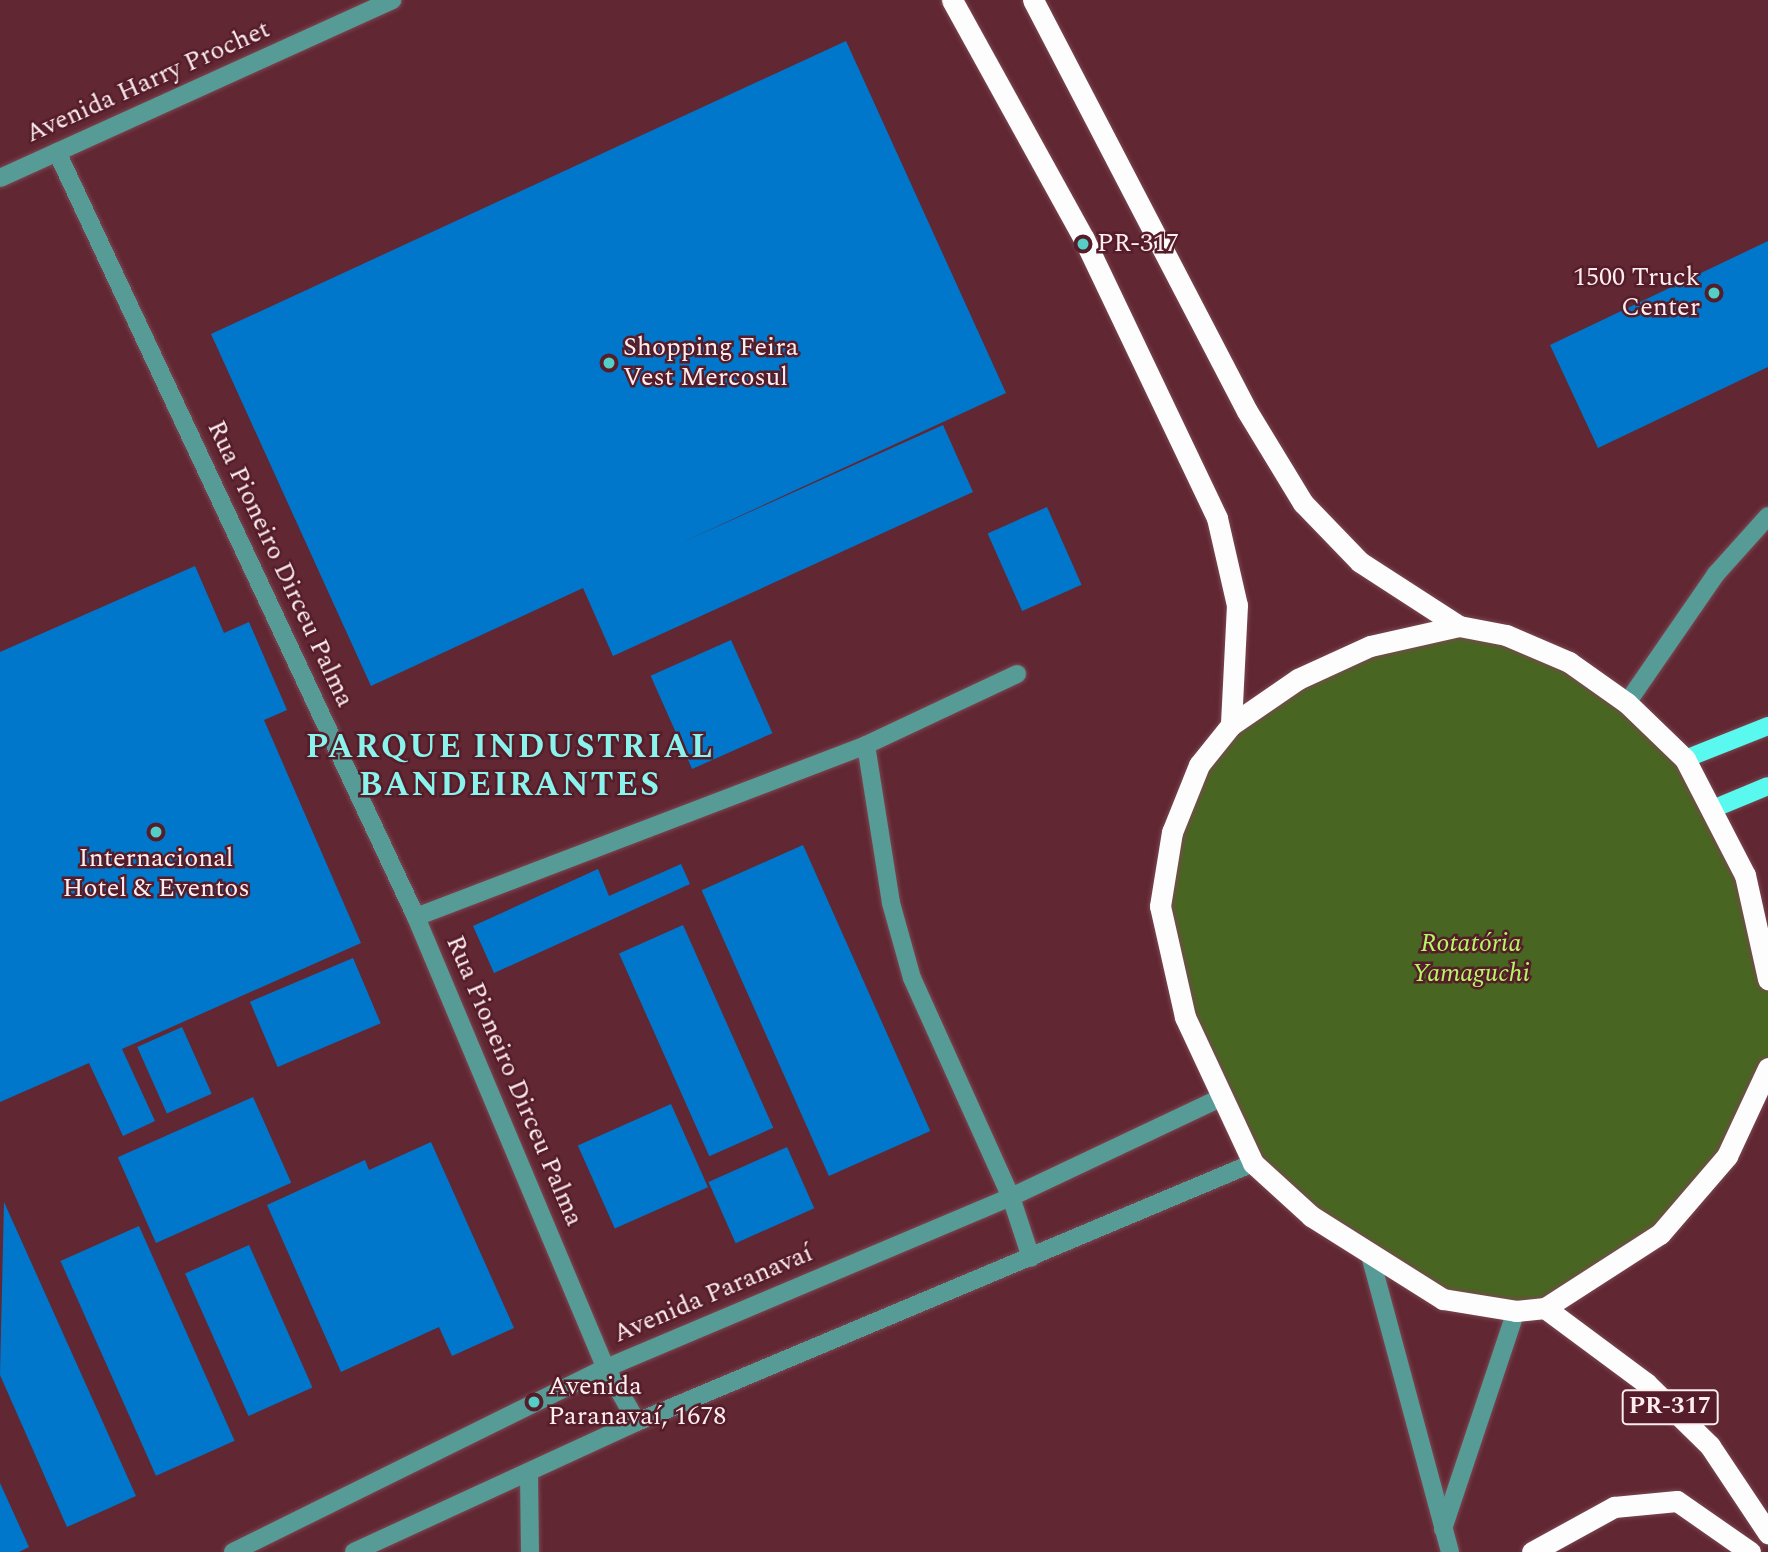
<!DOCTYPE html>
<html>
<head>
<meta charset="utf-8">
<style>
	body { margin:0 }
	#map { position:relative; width:1768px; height:1552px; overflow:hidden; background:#612733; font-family:Spectral,serif }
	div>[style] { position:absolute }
	.green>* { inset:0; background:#486621 }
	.building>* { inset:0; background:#0077ca; transform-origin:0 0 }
	.roads { filter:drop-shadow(0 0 2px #7a4751) drop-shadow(0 0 2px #7a4751) }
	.minor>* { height:18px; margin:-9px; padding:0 9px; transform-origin:9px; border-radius:9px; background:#579b96 }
	.major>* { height:18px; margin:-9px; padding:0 9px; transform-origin:9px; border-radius:9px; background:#59f9f0 }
	.highway>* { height:21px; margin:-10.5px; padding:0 10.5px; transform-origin:10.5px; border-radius:10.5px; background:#fdfdfd }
	.dots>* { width:19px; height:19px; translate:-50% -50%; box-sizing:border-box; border:4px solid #551c29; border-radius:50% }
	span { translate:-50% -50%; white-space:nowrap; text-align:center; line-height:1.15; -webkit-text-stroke:5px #551c29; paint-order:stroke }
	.shield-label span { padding:2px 5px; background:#551c29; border:2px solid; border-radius:5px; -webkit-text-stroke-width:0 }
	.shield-label { font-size:24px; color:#fdedef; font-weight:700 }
	.street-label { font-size:26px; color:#fdedef }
	.poi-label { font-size:26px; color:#fdedef }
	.left { translate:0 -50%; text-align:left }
	.right { translate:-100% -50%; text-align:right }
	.park-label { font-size:26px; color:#b7f766; font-style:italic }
	.district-label { font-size:33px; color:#89f3ec; font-weight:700; letter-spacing:2px }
</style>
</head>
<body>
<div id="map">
	<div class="green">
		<div style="clip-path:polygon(1459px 626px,1506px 635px,1627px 703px,1715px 808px,1768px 979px,1768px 1068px,1727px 1156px,1660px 1234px,1544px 1309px,1443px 1299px,1253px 1163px,1220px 1098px,1160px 906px,1199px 765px,1298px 679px)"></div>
	</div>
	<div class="building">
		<div style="clip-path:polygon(846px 41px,1006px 393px,681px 543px,943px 425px,973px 492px,613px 656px,583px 588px,371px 686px,211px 334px)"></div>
		<div style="clip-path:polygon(1768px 241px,1768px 367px,1598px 448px,1550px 345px)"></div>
		<div style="left:1047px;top:507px;width:85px;height:65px;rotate:66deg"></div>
		<div style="clip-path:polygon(195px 566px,224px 633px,249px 622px,287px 710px,264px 720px,361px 943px,122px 1049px,155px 1121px,123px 1136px,89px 1063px,0 1102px,0 652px)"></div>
		<div style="left:731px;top:640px;width:102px;height:88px;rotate:66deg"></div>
		<div style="left:803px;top:845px;width:313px;height:111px;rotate:66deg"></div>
		<div style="clip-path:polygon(681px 864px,690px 884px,494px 973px,473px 926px,598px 869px,609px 896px)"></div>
		<div style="left:683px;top:925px;width:222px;height:70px;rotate:66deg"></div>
		<div style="left:353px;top:958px;width:71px;height:112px;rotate:67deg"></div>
		<div style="left:182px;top:1027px;width:73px;height:49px;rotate:66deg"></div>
		<div style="left:253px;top:1097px;width:94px;height:148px;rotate:66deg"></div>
		<div style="left:671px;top:1104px;width:91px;height:102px;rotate:66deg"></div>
		<div style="clip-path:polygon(431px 1142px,514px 1328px,452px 1356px,439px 1327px,341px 1372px,267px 1205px,365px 1160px,369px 1170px)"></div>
		<div style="left:787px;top:1147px;width:67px;height:86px;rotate:66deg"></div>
		<div style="clip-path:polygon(4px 1202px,136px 1496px,67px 1527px,0 1375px)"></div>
		<div style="left:139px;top:1226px;width:235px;height:86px;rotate:66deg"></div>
		<div style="left:249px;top:1245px;width:156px;height:70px;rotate:66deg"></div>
		<div style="clip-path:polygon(0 1483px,29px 1547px,19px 1552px,0 1552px)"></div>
	</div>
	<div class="roads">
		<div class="minor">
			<div style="left:57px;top:152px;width:845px;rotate:64.86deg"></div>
			<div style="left:416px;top:917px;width:489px;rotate:67.2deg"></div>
			<div style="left:606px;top:1368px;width:62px;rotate:60.1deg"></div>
			<div style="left:0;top:178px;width:431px;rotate:-24.4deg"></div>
			<div style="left:1627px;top:703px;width:157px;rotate:-55.4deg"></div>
			<div style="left:1716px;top:574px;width:78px;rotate:-48.1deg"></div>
			<div style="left:866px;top:745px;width:160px;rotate:81deg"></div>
			<div style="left:891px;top:903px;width:78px;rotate:74.4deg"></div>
			<div style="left:912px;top:978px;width:240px;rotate:65.7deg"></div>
			<div style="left:1011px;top:1197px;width:64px;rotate:71.8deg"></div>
			<div style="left:416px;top:917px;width:482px;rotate:-20.9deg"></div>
			<div style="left:866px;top:745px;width:167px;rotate:-25.2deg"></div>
			<div style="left:1371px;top:1259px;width:303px;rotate:74.9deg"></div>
			<div style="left:529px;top:1472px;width:80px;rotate:89.3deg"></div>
			<div style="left:1443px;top:1529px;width:230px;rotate:-71.5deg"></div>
			<div style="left:233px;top:1552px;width:416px;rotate:-26.3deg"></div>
			<div style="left:606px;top:1368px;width:440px;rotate:-22.9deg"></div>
			<div style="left:1011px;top:1197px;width:231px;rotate:-25.3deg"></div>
			<div style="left:354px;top:1552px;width:311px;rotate:-24.7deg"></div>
			<div style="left:637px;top:1422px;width:668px;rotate:-22.8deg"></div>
		</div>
		<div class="major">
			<div style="left:1685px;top:759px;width:89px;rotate:-21.7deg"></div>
			<div style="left:1715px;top:808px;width:57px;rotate:-22.5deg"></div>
		</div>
		<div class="highway">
			<div style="left:952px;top:0;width:273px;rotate:61.1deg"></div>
			<div style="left:1084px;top:239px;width:309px;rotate:64.5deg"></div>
			<div style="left:1217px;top:518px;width:89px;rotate:77.1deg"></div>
			<div style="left:1237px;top:605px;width:120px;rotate:92.9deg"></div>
			<div style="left:1033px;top:0;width:463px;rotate:62.5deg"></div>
			<div style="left:1247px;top:411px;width:108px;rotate:58.7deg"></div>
			<div style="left:1303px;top:503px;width:82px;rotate:46deg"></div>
			<div style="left:1360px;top:562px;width:118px;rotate:32.9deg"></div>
			<div style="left:1459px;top:626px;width:48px;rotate:10.8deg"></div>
			<div style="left:1506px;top:635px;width:69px;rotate:23.2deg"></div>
			<div style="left:1569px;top:662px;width:71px;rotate:35.3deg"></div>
			<div style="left:1627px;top:703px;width:81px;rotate:44deg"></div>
			<div style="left:1685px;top:759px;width:131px;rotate:62.7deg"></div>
			<div style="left:1745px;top:875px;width:107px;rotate:77.5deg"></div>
			<div style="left:1459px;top:626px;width:91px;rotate:167.3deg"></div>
			<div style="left:1370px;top:646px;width:79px;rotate:155.4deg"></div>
			<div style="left:1298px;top:679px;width:81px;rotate:145.5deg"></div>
			<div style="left:1231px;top:725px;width:51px;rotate:128.7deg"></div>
			<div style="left:1199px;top:765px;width:72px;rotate:111.9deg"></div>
			<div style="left:1172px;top:832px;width:75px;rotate:99.2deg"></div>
			<div style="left:1160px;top:906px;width:114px;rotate:77.3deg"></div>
			<div style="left:1185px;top:1017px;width:161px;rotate:65deg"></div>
			<div style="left:1253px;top:1163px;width:79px;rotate:42.4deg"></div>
			<div style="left:1311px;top:1216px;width:156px;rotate:32.2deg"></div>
			<div style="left:1443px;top:1299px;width:74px;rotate:9.3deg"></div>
			<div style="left:1516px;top:1311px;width:29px;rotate:-6deg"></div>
			<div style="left:1545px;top:1308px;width:137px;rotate:-32.8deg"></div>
			<div style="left:1660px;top:1234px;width:103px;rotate:-49.3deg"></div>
			<div style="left:1727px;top:1156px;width:97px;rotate:-65deg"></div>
			<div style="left:1545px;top:1308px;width:126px;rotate:36.6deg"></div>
			<div style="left:1646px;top:1383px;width:90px;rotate:44.5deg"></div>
			<div style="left:1710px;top:1446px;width:105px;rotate:56.3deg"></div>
			<div style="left:1532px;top:1552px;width:94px;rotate:-28.8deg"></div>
			<div style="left:1614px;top:1507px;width:63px;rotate:-5.4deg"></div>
			<div style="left:1677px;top:1501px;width:89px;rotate:34.9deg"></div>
		</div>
	</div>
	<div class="dots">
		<div style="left:1083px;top:244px;background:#55cec6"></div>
		<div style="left:1714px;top:293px;background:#55cec6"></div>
		<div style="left:609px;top:363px;background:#55cec6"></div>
		<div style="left:156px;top:832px;background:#55cec6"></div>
		<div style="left:534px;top:1402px;background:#55cec6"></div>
	</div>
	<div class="shield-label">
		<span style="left:1670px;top:1407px">PR-317</span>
	</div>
	<div class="street-label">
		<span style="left:148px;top:82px;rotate:-24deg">Avenida Harry Prochet</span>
		<span style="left:280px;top:564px;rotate:65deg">Rua Pioneiro Dirceu Palma</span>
		<span style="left:514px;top:1081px;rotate:67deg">Rua Pioneiro Dirceu Palma</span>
		<span style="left:713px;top:1294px;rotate:-23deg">Avenida Paranavaí</span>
	</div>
	<div class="poi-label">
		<span class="left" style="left:1097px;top:244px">PR-317</span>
		<span class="right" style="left:1700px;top:293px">1500 Truck<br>Center</span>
		<span class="left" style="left:623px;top:363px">Shopping Feira<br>Vest Mercosul</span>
		<span style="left:156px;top:874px">Internacional<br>Hotel &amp; Eventos</span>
		<span class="left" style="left:548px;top:1402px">Avenida<br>Paranavaí, 1678</span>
	</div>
	<div class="park-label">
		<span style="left:1471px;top:959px">Rotatória<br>Yamaguchi</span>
	</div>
	<div class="district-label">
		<span style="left:510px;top:767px">PARQUE INDUSTRIAL<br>BANDEIRANTES</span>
	</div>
</div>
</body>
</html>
